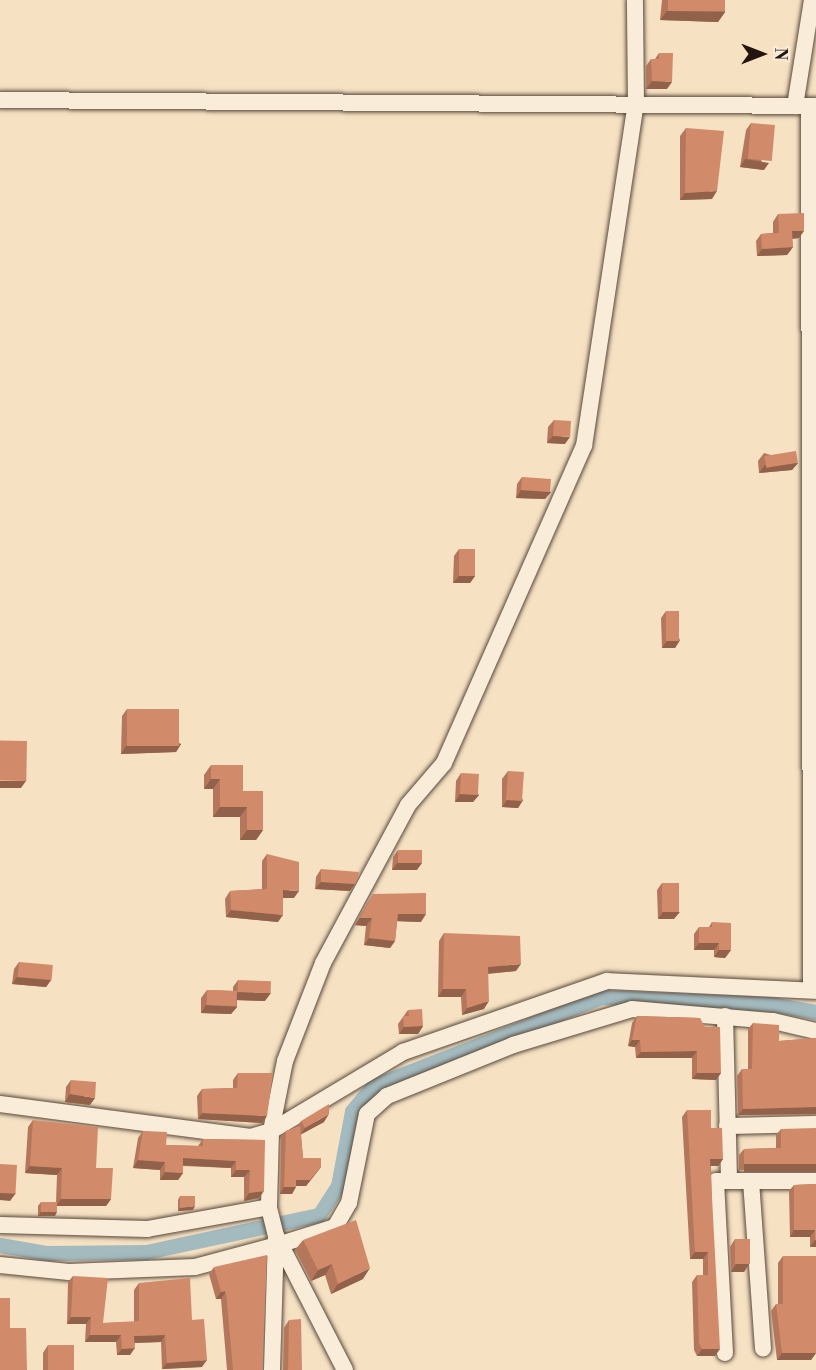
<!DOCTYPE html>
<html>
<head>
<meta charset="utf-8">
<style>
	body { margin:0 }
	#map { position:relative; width:816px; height:1370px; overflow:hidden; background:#f6e1c3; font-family:"Libre Bodoni",serif }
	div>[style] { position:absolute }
	.canal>* { height:15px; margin:-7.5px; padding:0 7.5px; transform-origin:7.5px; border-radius:7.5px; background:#a3babf }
	.roads { filter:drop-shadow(0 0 2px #58483a) drop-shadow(0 0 2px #58483a) }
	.minor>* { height:16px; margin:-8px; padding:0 8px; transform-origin:8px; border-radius:8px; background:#f9ecd8 }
	.wall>* { inset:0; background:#b4775b }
	.shaded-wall>* { inset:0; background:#92614a; transform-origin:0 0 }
	.building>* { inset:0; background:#d18a6a; transform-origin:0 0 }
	span { translate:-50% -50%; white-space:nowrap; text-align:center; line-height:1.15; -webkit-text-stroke:4.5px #f9ecd8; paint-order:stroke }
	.north { position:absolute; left:732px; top:24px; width:60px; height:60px; -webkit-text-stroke:4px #f9ecd8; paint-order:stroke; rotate:90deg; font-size:16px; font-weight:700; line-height:24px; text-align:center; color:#23150d }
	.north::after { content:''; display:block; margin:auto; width:21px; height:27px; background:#23150d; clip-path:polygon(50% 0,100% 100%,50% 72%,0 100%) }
</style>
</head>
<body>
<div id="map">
	<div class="canal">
		<div style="left:0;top:1245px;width:48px;rotate:9.7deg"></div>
		<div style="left:47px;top:1253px;width:99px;rotate:-0.6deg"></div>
		<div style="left:146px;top:1252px;width:177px;rotate:-12.1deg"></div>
		<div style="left:319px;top:1215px;width:35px;rotate:-57deg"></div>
		<div style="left:338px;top:1186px;width:76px;rotate:-79.4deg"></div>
		<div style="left:352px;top:1111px;width:33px;rotate:-50deg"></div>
		<div style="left:373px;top:1086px;width:245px;rotate:-21.3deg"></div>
		<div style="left:601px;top:997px;width:169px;rotate:2.4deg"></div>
		<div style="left:770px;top:1004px;width:47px;rotate:9.9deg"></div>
	</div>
	<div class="roads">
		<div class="minor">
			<div style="left:0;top:100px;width:816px;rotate:0.42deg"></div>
			<div style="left:795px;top:106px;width:107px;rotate:-80.9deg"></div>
			<div style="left:809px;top:106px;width:883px;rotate:89.87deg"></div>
			<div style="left:725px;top:1016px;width:165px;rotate:88.6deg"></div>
			<div style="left:0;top:1104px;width:253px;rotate:7.5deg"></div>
			<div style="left:251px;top:1137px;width:21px;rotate:-17deg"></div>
			<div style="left:271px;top:1131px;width:154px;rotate:-30.9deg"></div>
			<div style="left:403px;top:1052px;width:216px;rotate:-19.2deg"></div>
			<div style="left:607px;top:981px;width:209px;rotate:2.7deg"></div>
			<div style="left:727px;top:1126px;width:89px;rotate:-1.3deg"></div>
			<div style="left:751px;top:1181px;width:168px;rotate:85.9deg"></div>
			<div style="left:0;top:1225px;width:147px;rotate:1.6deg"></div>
			<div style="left:147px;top:1229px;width:124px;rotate:-10.2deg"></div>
			<div style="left:281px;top:1244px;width:57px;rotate:-17.5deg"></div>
			<div style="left:335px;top:1227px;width:28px;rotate:-60deg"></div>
			<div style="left:349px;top:1203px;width:91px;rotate:-78.6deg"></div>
			<div style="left:367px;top:1114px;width:27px;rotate:-42deg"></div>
			<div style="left:387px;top:1096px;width:136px;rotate:-22deg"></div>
			<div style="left:513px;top:1045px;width:124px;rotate:-16.8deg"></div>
			<div style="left:632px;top:1009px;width:142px;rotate:4.9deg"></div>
			<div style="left:773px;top:1021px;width:44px;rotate:13.1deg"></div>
			<div style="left:0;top:1265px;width:69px;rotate:5.8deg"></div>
			<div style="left:69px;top:1272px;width:126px;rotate:-2.3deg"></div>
			<div style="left:195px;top:1267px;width:85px;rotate:-15deg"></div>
			<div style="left:725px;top:1353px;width:172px;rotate:-93deg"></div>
			<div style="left:716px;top:1181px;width:100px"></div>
			<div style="left:272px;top:1370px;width:133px;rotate:-88.3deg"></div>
			<div style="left:345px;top:1370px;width:151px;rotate:-117.2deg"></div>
			<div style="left:276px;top:1236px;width:30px;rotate:-104deg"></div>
			<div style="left:269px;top:1207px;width:76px;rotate:-88.5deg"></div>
			<div style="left:271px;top:1131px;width:71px;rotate:-78.7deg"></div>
			<div style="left:285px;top:1061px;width:105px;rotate:-68.8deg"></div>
			<div style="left:323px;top:963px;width:179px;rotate:-61.7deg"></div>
			<div style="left:408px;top:805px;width:55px;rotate:-49.4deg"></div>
			<div style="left:444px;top:763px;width:347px;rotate:-66.2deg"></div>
			<div style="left:584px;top:446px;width:346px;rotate:-81.4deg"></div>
			<div style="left:636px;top:104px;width:104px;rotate:-90.6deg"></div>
		</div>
	</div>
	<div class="wall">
		<div style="clip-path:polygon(662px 0,725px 0,725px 12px,718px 22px,660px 20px)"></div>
		<div style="clip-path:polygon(659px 53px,667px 89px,646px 89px,646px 66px,651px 59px,655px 59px)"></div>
		<div style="clip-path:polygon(751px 123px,764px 170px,740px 167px,746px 130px)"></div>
		<div style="clip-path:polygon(686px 128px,712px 199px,680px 200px,680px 136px)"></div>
		<div style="clip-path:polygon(778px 214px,799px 238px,792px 239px,793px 247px,787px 255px,757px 256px,756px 241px,761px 234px,773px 233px,773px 222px)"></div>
		<div style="clip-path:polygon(554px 420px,565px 444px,547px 443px,548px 427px)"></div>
		<div style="clip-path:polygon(764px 453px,798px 463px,792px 470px,759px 473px,758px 461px)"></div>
		<div style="clip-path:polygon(522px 477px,551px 492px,545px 499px,516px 498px,517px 484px)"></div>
		<div style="clip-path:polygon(459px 549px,475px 576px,470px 583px,453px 583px,454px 556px)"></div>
		<div style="clip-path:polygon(666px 611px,680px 640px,675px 648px,662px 648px,661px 618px)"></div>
		<div style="clip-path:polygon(127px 709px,181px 744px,176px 752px,121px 754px,122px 716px)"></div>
		<div style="clip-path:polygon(211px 765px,243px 791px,263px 830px,256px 840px,240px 840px,240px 817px,213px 817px,213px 789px,204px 789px,204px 775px)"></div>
		<div style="clip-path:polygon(508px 771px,523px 800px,518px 808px,502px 807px,502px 779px)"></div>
		<div style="clip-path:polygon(461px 773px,479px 795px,473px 802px,455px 802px,456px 781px)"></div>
		<div style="clip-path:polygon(398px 850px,417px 870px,392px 870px,393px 857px)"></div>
		<div style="clip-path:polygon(267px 854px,294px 898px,283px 898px,278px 922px,226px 917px,225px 899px,230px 891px,262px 889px,262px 861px)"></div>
		<div style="clip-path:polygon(321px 869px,355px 884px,350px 891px,315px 889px,316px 877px)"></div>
		<div style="clip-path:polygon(662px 883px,674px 919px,658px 919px,657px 890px)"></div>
		<div style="clip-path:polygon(373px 894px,421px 922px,397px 921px,395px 941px,390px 948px,364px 945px,366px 926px,355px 925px,368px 902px)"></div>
		<div style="clip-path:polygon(712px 922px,731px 950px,725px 958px,714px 957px,714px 950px,694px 950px,694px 934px,699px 927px,709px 927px)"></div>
		<div style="clip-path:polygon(444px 933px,516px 971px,488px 974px,484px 1009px,462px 1015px,461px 997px,438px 997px,439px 941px)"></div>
		<div style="clip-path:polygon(19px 962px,51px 980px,46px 987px,12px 984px,14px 969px)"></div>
		<div style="clip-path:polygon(238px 980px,265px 1001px,237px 1000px,237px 1007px,231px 1014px,201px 1013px,201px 998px,207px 990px,233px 991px,233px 987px)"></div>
		<div style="clip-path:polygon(408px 1010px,423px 1026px,418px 1034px,399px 1034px,398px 1024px)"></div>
		<div style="clip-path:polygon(637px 1016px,700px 1018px,721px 1073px,716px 1080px,692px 1079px,692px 1058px,636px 1058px,635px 1047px,628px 1046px,632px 1023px)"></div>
		<div style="clip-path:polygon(753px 1023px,779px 1041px,816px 1038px,816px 1114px,738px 1115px,737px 1076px,742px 1069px,748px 1069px,748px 1029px)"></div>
		<div style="clip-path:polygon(238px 1073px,262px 1123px,198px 1119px,197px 1096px,202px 1089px,233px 1088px,233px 1080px)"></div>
		<div style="clip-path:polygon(71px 1080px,90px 1105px,65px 1102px,66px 1087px)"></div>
		<div style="clip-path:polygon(687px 1110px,711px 1128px,723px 1159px,718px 1166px,711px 1166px,715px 1356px,697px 1356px,694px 1350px,692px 1282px,697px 1275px,703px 1275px,703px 1259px,690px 1259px,682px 1117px)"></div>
		<div style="clip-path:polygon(33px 1120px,96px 1168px,111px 1199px,106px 1206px,57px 1206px,55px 1216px,38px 1216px,38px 1206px,41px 1202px,56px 1202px,57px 1175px,25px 1173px,28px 1127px)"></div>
		<div style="clip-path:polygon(301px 1121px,324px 1122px,301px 1134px,303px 1158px,321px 1167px,306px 1186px,296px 1186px,292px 1194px,280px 1194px,281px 1137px,286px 1131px,297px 1127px)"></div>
		<div style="clip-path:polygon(781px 1129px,816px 1170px,739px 1170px,739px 1155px,744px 1149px,776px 1148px,776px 1135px)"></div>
		<div style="clip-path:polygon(143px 1131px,166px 1145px,198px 1146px,203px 1139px,265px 1140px,259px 1198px,244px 1201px,244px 1177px,231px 1177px,231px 1168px,183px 1166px,183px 1173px,178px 1180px,160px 1180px,160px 1170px,133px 1168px,138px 1138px)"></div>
		<div style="clip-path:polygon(816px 1184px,816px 1247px,810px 1247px,810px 1237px,790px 1237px,789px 1191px,794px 1185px)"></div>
		<div style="clip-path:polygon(180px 1196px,193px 1210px,178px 1211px,178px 1200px)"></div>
		<div style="clip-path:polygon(735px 1239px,749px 1264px,744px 1272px,731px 1272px,730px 1247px)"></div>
		<div style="clip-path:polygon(303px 1240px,363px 1279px,331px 1294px,325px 1275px,311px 1281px,295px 1250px)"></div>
		<div style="clip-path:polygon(783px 1256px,816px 1353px,811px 1360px,777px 1360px,771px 1311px,776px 1304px,778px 1304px,778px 1263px)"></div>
		<div style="clip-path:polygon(214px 1267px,262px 1370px,227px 1370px,221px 1299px,216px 1299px,209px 1274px)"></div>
		<div style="clip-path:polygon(73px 1276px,103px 1323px,134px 1322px,134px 1290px,139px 1283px,192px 1320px,202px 1367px,162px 1369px,161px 1342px,135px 1343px,130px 1355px,117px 1355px,116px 1342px,85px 1342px,86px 1324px,67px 1324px,68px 1282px)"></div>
		<div style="clip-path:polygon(289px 1320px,302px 1370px,283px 1370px,284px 1328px)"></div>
		<div style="clip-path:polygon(48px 1345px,74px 1370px,43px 1370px,43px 1353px)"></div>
	</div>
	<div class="shaded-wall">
		<div style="clip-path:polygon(667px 11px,725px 12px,718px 22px,660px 20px)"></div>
		<div style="clip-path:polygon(652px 81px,672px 82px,667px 89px,646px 89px)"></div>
		<div style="clip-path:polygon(745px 159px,769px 163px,764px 170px,740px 167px)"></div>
		<div style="clip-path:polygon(717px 191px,712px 199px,680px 200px,685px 193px)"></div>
		<div style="clip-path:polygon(792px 231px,804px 231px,799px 238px,787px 239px)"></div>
		<div style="clip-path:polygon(793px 247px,787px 255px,757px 256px,762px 249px)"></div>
		<div style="clip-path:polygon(553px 436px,570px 437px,565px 444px,547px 443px)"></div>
		<div style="clip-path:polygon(798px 463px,792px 470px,759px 473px,765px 465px)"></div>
		<div style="clip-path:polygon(521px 490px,551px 492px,545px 499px,516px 498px)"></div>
		<div style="clip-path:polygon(459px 576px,475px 576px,470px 583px,453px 583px)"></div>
		<div style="clip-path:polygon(680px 640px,675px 648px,662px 648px,667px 641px)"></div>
		<div style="clip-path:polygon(181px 744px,176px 752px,121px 754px,126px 746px)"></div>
		<div style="clip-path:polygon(211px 779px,220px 779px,213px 789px,204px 789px)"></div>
		<div style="clip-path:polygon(0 781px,26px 781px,21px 788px,0 788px)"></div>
		<div style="clip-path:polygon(460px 794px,479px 795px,473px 802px,455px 802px)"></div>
		<div style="clip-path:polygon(507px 800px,523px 800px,518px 808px,502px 807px)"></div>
		<div style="clip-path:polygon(220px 807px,247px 807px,240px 817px,213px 817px)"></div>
		<div style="clip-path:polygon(247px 830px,263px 830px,256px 840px,240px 840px)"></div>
		<div style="clip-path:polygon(397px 863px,422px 863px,417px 870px,392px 870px)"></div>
		<div style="clip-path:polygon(321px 882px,355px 884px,350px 891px,315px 889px)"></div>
		<div style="clip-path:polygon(283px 890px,299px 891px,294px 898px,278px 898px)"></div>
		<div style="clip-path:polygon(231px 910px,283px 915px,278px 922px,226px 917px)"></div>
		<div style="clip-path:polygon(663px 912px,680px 912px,674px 919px,658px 919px)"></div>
		<div style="clip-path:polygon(398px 914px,426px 914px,421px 922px,393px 921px)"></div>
		<div style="clip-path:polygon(360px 918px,372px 918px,366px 926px,355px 925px)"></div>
		<div style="clip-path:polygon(369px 938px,395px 941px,390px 948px,364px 945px)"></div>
		<div style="clip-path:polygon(699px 943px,719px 943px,714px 950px,694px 950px)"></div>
		<div style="clip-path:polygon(719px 950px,731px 950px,725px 958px,714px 957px)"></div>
		<div style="clip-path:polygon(521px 964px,516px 971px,482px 974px,488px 967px)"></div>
		<div style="clip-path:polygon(17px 977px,51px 980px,46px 987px,12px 984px)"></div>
		<div style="clip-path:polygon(443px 989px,466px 989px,461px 997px,438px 997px)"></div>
		<div style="clip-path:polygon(238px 992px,271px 993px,265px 1001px,233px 1000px)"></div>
		<div style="clip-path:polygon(489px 1001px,484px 1009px,462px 1015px,467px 1008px)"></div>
		<div style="clip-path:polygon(206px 1005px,237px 1007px,231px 1014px,201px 1013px)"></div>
		<div style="clip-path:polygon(423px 1026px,418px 1034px,399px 1034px,404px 1027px)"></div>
		<div style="clip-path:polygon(632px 1040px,640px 1040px,635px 1047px,628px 1046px)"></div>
		<div style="clip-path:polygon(697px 1051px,692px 1058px,636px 1058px,641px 1052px)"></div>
		<div style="clip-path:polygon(697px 1073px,721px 1073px,716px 1080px,692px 1079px)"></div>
		<div style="clip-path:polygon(70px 1094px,95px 1098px,90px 1105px,65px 1102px)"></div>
		<div style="clip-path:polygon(816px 1107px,816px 1114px,738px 1115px,743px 1109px)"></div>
		<div style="clip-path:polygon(202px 1113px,267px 1116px,262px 1123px,198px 1119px)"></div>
		<div style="clip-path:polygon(329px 1114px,324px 1122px,300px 1135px,305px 1128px)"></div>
		<div style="clip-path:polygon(183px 1158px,236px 1161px,231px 1168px,178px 1165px)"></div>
		<div style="clip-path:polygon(710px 1159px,723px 1159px,718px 1166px,706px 1166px)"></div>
		<div style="clip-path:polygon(138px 1160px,165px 1162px,160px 1170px,133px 1168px)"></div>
		<div style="left:744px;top:1164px;width:72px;height:8px"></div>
		<div style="clip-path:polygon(30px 1166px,62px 1168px,57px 1175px,25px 1173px)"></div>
		<div style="clip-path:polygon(321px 1167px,306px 1186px,292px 1186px,296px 1180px)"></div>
		<div style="clip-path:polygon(236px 1170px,250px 1170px,244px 1177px,231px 1177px)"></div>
		<div style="clip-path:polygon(165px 1172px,183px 1173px,178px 1180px,160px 1180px)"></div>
		<div style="clip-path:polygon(284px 1187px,296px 1187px,292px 1194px,280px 1194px)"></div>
		<div style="clip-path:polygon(264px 1191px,259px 1198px,244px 1201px,249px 1193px)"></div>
		<div style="clip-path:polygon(0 1193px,16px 1193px,10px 1201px,0 1200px)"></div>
		<div style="clip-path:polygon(61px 1199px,111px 1199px,106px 1206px,56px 1206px)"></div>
		<div style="clip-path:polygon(195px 1206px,193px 1210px,178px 1211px,180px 1208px)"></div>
		<div style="clip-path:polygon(41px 1212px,57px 1212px,55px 1216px,38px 1216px)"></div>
		<div style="clip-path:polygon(794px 1230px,815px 1230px,810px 1237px,790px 1237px)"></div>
		<div style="clip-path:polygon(815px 1240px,816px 1240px,816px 1247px,810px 1247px)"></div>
		<div style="clip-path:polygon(695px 1252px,708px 1252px,703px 1259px,690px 1259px)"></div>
		<div style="clip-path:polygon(332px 1264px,325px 1275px,311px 1281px,318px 1270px)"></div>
		<div style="clip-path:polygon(736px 1264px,749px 1264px,744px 1272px,731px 1272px)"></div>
		<div style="clip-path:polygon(370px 1268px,363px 1279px,331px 1294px,338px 1284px)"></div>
		<div style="clip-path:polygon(226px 1291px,221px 1299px,216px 1299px,221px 1292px)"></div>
		<div style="clip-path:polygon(71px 1317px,91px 1317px,86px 1324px,67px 1324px)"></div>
		<div style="clip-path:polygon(90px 1335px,121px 1335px,116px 1342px,85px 1342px)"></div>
		<div style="clip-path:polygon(165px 1335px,161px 1342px,129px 1343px,134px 1336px)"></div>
		<div style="clip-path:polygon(135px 1348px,130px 1355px,117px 1355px,122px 1349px)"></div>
		<div style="clip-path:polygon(702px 1349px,720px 1349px,715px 1356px,697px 1356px)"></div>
		<div style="clip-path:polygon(782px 1353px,816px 1353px,811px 1360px,777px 1360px)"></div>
		<div style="clip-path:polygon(207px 1360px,202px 1367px,162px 1369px,167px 1363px)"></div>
	</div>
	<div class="building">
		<div style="left:668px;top:0;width:57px;height:11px"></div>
		<div style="clip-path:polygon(659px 53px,673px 53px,672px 82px,652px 81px,651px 59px,659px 59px)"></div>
		<div style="left:751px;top:123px;width:24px;height:36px;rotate:5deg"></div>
		<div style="clip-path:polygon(686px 128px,724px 131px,717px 191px,685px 193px)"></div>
		<div style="clip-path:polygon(804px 213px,804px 231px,792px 231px,793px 247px,762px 249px,761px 234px,779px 233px,778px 214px)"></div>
		<div style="left:554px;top:420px;width:17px;height:16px;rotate:3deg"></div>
		<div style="left:796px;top:451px;width:12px;height:32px;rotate:81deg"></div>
		<div style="left:522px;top:477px;width:29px;height:13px;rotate:4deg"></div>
		<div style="left:459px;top:549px;width:16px;height:27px"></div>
		<div style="left:666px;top:611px;width:13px;height:30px"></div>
		<div style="left:127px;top:709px;width:52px;height:37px"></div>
		<div style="left:27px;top:741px;width:40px;height:27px;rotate:91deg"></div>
		<div style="clip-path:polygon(211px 765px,243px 765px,243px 791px,263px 791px,263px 830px,247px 830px,247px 807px,220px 807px,220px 779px,211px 779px)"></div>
		<div style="left:508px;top:771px;width:16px;height:29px;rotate:4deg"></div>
		<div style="left:461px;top:773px;width:18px;height:21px;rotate:3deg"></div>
		<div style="left:398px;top:850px;width:24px;height:13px"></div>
		<div style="clip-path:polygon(267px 854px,299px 862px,299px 891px,283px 890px,283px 915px,231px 910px,230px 891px,267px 889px)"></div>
		<div style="clip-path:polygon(321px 869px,359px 872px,358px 877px,355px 884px,321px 882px)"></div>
		<div style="left:662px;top:883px;width:17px;height:29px"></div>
		<div style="clip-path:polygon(426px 893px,426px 914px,398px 914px,395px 941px,369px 938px,372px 918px,360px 918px,373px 894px)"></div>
		<div style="clip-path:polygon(712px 922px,731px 923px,731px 950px,719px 950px,719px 943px,699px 943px,699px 927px,712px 927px)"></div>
		<div style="clip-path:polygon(444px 933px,520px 936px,521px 964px,488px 967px,489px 1001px,467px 1008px,466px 989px,443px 989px)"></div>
		<div style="left:19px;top:962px;width:34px;height:15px;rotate:5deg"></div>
		<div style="left:238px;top:980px;width:33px;height:12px;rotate:2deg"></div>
		<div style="left:207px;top:990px;width:30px;height:15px;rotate:2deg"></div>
		<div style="clip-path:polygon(422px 1009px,423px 1026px,404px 1027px,403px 1016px,409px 1016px,408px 1010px)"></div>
		<div style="clip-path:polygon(637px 1016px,700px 1018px,705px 1027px,720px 1027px,721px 1073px,697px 1073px,697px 1051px,641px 1052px,640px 1040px,632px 1040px)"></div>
		<div style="clip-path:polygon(753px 1023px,779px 1025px,779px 1041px,816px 1038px,816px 1107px,743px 1109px,742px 1069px,752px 1069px)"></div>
		<div style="clip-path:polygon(238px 1073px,273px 1073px,267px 1116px,202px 1113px,202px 1089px,237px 1088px)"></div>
		<div style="clip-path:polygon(71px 1080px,96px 1082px,95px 1098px,70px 1094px)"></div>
		<div style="clip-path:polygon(329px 1104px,329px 1114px,305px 1128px,301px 1121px)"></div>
		<div style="clip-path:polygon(687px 1110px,711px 1110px,711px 1128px,722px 1128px,723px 1159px,710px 1159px,720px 1349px,702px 1349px,699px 1343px,697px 1275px,708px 1275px,708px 1252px,695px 1252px)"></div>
		<div style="clip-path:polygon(33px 1120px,98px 1127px,96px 1168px,113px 1168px,111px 1199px,61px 1199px,62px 1168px,30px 1166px)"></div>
		<div style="clip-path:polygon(300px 1126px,303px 1158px,321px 1158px,321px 1167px,310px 1180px,296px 1180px,296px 1187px,284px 1187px,286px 1131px)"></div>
		<div style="clip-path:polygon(816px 1128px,816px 1164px,744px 1164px,744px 1149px,781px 1148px,781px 1129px)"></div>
		<div style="clip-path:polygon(143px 1131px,167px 1132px,166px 1145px,203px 1146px,203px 1139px,265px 1140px,264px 1191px,249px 1193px,250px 1170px,236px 1170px,236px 1161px,183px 1158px,183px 1173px,165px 1172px,165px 1162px,138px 1160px)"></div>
		<div style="left:0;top:1164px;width:17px;height:29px;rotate:3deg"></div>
		<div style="clip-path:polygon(816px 1184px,816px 1240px,815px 1240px,815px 1230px,794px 1230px,794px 1185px)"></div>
		<div style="clip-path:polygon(180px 1196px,195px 1196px,195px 1206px,180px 1208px)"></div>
		<div style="left:41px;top:1202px;width:16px;height:10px"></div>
		<div style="clip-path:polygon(356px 1220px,370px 1268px,338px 1284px,332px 1264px,318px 1270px,303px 1240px)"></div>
		<div style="left:735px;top:1239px;width:15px;height:25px"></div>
		<div style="clip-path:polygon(267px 1255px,262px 1370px,233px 1370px,226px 1291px,221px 1292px,214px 1267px)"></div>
		<div style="clip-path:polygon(783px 1256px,816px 1256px,816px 1353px,782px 1353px,776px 1304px,783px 1304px)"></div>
		<div style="clip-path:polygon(73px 1276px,108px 1278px,103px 1323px,139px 1321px,139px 1283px,190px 1278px,192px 1320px,204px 1319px,207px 1360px,167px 1363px,165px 1335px,134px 1336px,135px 1348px,122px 1349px,121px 1335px,90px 1335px,91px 1317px,71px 1317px)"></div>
		<div style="clip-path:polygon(0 1298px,10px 1298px,10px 1328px,26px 1328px,27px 1370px,0 1370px)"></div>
		<div style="clip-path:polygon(301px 1319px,302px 1370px,288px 1370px,289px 1320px)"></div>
		<div style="left:48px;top:1345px;width:26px;height:25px"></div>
	</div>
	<div class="north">N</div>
</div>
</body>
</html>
